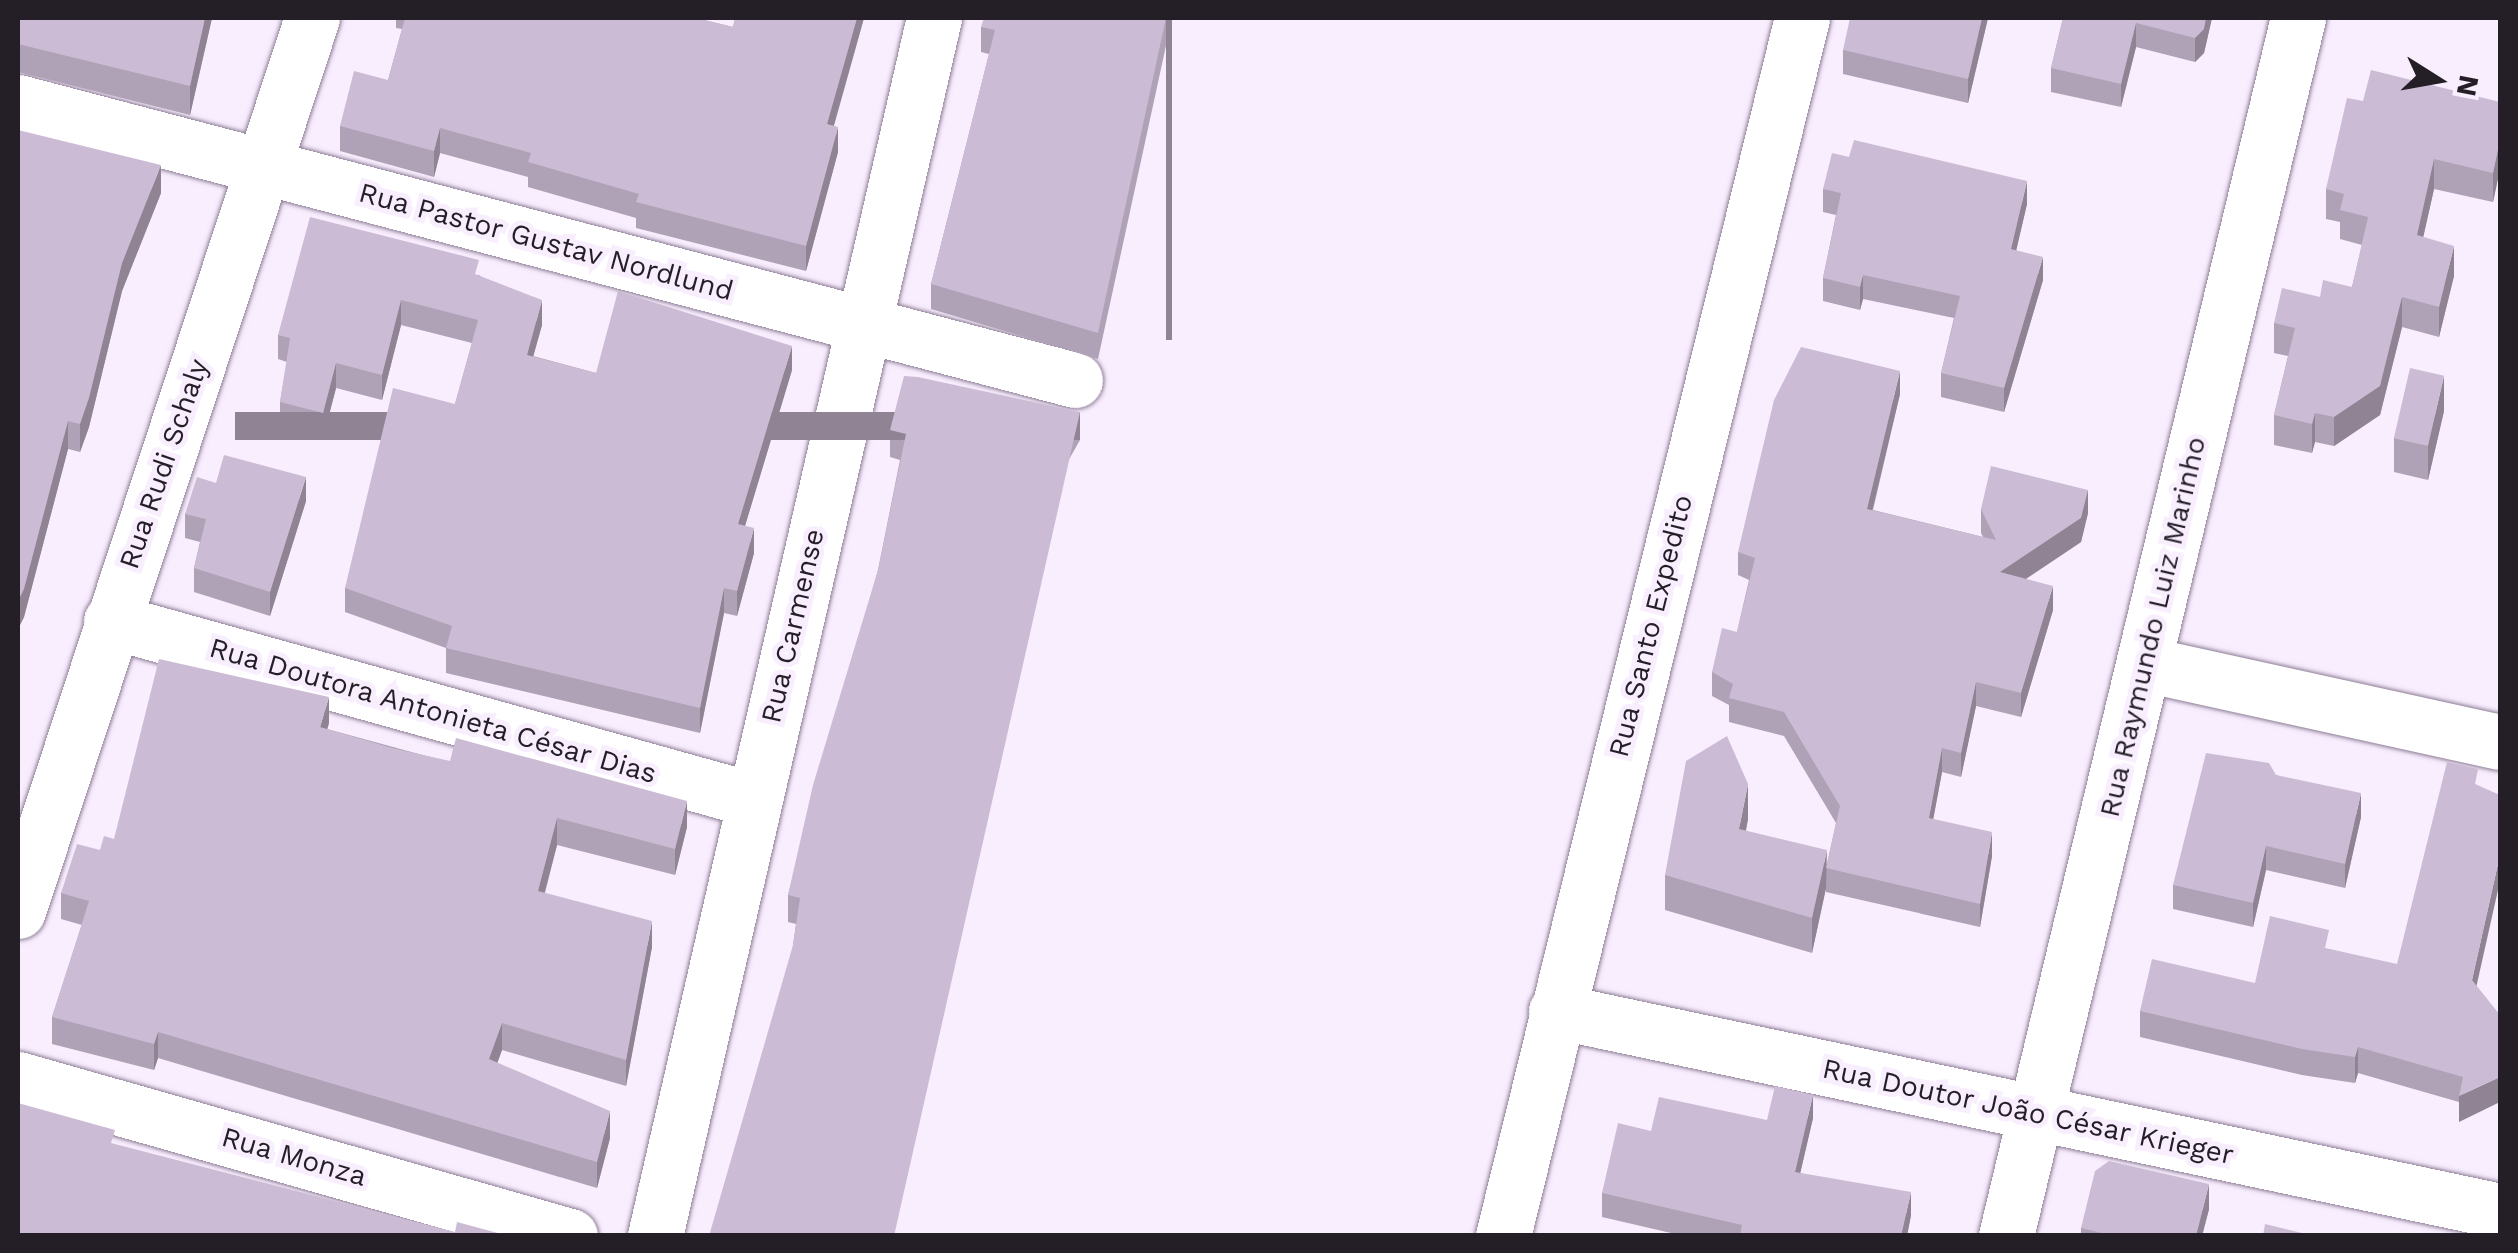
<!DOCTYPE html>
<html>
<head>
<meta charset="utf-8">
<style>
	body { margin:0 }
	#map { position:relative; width:2518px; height:1253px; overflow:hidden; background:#f8eefe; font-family:"Work Sans",sans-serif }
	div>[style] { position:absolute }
	.roads { filter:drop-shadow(0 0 2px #8d7d95) drop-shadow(0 0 2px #8d7d95) }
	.minor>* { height:55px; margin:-27.5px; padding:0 27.5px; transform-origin:27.5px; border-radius:27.5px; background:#fff }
	.wall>* { inset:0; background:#afa1b6 }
	.shaded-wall>* { inset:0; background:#8f8394; transform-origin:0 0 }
	.building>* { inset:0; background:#ccbbd4; transform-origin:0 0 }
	span { translate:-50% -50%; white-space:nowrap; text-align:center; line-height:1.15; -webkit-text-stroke:10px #f8eefe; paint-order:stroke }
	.street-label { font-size:28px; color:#241e27 }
	.frame { position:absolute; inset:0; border:20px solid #241e27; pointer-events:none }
	.north { position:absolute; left:2388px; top:30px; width:100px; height:100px; -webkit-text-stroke:8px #f8eefe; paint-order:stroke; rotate:101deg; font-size:28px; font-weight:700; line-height:40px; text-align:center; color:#241e27 }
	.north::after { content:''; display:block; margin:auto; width:35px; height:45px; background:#241e27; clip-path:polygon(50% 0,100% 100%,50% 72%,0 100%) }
</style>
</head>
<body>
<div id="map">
	<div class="roads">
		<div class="minor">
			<div style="left:18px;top:102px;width:1093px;rotate:14.74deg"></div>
			<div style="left:111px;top:621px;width:667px;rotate:15.56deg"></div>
			<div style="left:2145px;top:664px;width:363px;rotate:12.4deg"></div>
			<div style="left:18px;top:911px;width:940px;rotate:-71.78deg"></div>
			<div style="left:1556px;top:1011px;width:965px;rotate:11.96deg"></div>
			<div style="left:18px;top:1079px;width:574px;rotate:15.88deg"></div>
			<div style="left:655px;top:1236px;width:1250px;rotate:-77.1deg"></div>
			<div style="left:1503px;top:1236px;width:1254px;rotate:-76.21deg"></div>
			<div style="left:2006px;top:1236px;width:1253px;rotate:-76.52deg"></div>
		</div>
	</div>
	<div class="wall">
		<div style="clip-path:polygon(18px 18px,212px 18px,190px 115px,18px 72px)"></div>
		<div style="clip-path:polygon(396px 18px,696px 18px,733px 27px,735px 18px,864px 18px,834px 126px,838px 152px,806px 271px,636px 228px,636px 218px,528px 187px,528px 177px,440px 153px,434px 177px,340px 151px,340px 126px,388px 80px,402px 29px,396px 28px)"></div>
		<div style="clip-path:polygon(1172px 18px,1098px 359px,931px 309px,931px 284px,989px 54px,981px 52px,981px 27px)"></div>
		<div style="clip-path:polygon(1988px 18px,1968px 103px,1843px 74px,1843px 50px)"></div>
		<div style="clip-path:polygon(2063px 18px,2212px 18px,2204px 53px,2195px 62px,2136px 47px,2121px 107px,2051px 92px,2051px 68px)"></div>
		<div style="clip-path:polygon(2363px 101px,2500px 102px,2500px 169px,2493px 202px,2434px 189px,2423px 237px,2454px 276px,2439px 337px,2402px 327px,2380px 415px,2334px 446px,2315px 442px,2312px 453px,2274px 445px,2274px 415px,2288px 356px,2274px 353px,2274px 323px,2320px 297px,2352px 287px,2362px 245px,2340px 239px,2340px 222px,2326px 219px,2326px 189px)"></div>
		<div style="clip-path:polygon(18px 130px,161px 193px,122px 291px,89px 427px,80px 452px,68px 449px,24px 617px,18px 629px)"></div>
		<div style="clip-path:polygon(1823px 189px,2027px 204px,2016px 250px,2043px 280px,2004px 412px,1941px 397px,1941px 373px,1954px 318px,1863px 299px,1860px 310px,1823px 301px,1823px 278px,1836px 215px,1823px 212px)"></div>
		<div style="clip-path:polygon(479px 275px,542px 325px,533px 356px,596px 373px,792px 370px,745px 526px,754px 553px,737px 616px,724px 613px,700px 733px,446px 673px,446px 648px,345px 612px,345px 588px,455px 404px,472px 343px,401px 325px,382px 400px,336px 388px,323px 438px,280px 426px,280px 402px,287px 362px,278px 359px,278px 335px)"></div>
		<div style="clip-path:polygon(1900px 394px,1873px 510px,1983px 537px,1981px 533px,1981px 509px,2088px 513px,2081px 542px,2026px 579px,2053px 610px,2021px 717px,1976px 706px,1961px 777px,1942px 772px,1933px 819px,1992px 856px,1980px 927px,1826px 892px,1826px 888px,1812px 953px,1665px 910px,1665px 875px,1748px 819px,1746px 831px,1827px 864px,1836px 823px,1784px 736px,1729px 722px,1729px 705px,1712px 696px,1712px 672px,1737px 632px,1749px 580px,1738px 575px,1738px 552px)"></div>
		<div style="clip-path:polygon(2444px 411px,2428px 480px,2394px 472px,2394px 438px)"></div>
		<div style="clip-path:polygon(890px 430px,1080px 440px,793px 945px,796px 924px,788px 922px,788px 895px,878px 570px,900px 460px,890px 457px)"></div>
		<div style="clip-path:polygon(216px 483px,306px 501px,270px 616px,194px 592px,194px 568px,200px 542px,185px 538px,185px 514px)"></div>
		<div style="clip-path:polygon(329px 723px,327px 729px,687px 827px,675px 875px,557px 845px,545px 893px,652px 947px,626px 1086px,502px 1050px,497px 1063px,610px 1138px,597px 1188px,158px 1058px,154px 1070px,52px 1044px,52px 1017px,82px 925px,61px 919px,61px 893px,100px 850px,114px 839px)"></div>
		<div style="clip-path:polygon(2276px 775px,2361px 817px,2345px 888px,2266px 870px,2253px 927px,2173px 909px,2173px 885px)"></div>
		<div style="clip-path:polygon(2329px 949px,2476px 986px,2459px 1122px,2459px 1102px,2358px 1073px,2355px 1083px,2302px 1075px,2140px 1037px,2140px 1011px,2255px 983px)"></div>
		<div style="clip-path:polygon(1813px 1118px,1800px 1173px,1911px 1215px,1907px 1236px,1684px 1236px,1602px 1217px,1602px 1193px,1651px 1131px,1767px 1120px)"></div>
		<div style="clip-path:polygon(2209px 1209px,2202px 1236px,2081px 1236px,2081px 1228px)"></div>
	</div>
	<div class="shaded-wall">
		<div style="clip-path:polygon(205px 18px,212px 18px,190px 115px,190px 86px)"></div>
		<div style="clip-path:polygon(857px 18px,864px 18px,827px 149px,827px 124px)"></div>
		<div style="left:1166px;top:18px;width:6px;height:322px"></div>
		<div style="clip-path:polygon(1982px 18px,1988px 18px,1968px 103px,1968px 79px)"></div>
		<div style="clip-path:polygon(2206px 18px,2212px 18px,2204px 53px,2195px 62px,2195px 38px)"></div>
		<div style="clip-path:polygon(2136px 23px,2136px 47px,2121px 107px,2121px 84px)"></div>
		<div style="clip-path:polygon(838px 127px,838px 152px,806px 271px,806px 246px)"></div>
		<div style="clip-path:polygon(440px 128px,440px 153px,434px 177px,434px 151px)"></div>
		<div style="clip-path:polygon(2500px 140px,2500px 169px,2493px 202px,2493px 173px)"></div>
		<div style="clip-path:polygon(2434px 159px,2434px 189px,2417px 265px,2417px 235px)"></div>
		<div style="clip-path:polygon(161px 165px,161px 193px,122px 291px,89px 427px,80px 452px,80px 424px,122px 263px)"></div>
		<div style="clip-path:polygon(2027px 181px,2027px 204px,2011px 273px,2011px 249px)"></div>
		<div style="clip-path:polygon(2454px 246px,2454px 276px,2439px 337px,2439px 307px)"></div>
		<div style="clip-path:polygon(2043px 257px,2043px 280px,2004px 412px,2004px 388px)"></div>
		<div style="clip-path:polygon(1863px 275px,1863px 299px,1860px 310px,1860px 287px)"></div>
		<div style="clip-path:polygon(2402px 297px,2402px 327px,2380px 415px,2334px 446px,2334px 417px)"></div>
		<div style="clip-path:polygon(401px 300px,401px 325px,382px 400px,382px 375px)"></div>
		<div style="clip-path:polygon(542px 300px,542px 325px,527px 379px,527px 355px)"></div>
		<div style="clip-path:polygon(792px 346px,792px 370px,738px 549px,738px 524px)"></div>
		<div style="clip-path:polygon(336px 363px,336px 388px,323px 438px,323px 413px)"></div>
		<div style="clip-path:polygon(1900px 371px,1900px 394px,1867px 532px,1867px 509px)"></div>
		<div style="clip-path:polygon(2444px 376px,2444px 411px,2428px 480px,2428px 445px)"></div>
		<div style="left:1080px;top:412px;width:28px;height:845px;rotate:90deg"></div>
		<div style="clip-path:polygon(2315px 413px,2315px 442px,2312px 453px,2312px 424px)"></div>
		<div style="clip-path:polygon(68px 421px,68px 449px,24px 617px,18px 629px,18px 601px)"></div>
		<div style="clip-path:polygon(306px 477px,306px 501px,270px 616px,270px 592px)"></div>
		<div style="clip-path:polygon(2088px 490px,2088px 513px,2081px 542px,2000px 596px,2000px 572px)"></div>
		<div style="clip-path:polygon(754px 528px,754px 553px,737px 616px,737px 591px)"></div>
		<div style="clip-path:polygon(2053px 586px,2053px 610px,2021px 717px,2021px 693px)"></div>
		<div style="clip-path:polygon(724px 588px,724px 613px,700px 733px,700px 708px)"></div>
		<div style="clip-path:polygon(1976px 682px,1976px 706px,1961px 777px,1961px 753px)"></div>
		<div style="clip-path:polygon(329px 697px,329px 723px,320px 754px,320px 727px)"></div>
		<div style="clip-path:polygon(1942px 748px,1942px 772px,1929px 842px,1929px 818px)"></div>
		<div style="clip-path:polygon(1748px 784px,1748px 819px,1739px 864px,1739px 829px)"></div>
		<div style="clip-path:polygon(2361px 793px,2361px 817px,2345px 888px,2345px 864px)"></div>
		<div style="clip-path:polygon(687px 801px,687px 827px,675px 875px,675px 849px)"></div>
		<div style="clip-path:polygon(557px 818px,557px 845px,538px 917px,538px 891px)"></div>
		<div style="clip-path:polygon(1992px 832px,1992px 856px,1980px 927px,1980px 904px)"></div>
		<div style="clip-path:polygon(2266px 846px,2266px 870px,2253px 927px,2253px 903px)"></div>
		<div style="clip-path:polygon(1827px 850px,1826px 888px,1812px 953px,1812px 918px)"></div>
		<div style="clip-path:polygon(2500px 855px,2500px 881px,2472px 1006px,2472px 980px)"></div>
		<div style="clip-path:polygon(652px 921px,652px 947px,626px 1086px,626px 1060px)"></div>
		<div style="clip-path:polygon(502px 1023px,502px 1050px,489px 1086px,489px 1059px)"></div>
		<div style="clip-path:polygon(158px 1032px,158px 1058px,154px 1070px,154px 1044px)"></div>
		<div style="clip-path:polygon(2358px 1047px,2358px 1073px,2355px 1083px,2355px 1057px)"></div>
		<div style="clip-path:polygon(2500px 1077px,2500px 1102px,2459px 1122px,2459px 1096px)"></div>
		<div style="clip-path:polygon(1813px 1095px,1813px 1118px,1795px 1196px,1795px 1172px)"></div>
		<div style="clip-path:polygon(610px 1111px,610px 1138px,597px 1188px,597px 1162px)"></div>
		<div style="clip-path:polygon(2209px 1184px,2209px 1209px,2202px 1236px,2196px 1236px)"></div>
		<div style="clip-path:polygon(1911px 1192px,1911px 1215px,1907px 1236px,1901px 1236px)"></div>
	</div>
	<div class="building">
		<div style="clip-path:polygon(18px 18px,205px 18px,190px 86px,18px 44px)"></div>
		<div style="clip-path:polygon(405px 18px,695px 18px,733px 27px,735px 18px,857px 18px,827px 124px,838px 127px,806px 246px,636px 202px,639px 194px,528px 162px,531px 153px,440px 128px,434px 151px,340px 126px,354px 71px,388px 80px)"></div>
		<div style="clip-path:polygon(984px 18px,1166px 18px,1098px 333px,931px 284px,995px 30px,981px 27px)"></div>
		<div style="clip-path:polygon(1850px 18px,1982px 18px,1968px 79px,1843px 50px)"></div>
		<div style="clip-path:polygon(2063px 18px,2206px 18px,2204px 29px,2195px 38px,2136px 23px,2121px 84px,2051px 68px)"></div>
		<div style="clip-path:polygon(2371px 70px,2500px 102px,2500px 140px,2493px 173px,2434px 159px,2417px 235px,2454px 246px,2439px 307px,2402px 297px,2380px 386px,2334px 417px,2315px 413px,2312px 424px,2274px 415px,2295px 328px,2274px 323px,2282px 288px,2320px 297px,2323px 280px,2352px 287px,2368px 217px,2340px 210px,2344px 194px,2326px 189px,2347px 98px,2363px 101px)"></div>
		<div style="clip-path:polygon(18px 130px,161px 165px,122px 263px,89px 398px,80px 424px,68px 421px,24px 589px,18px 601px)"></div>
		<div style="clip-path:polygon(1854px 140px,2027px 181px,2011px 249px,2043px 257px,2004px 388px,1941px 373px,1960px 296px,1863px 275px,1860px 287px,1823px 278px,1841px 193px,1823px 189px,1832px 153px,1849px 157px)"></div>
		<div style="clip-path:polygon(310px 217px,479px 260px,475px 274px,542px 300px,527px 355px,596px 373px,618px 291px,792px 346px,738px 524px,754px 528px,737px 591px,724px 588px,700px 708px,446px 648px,452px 626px,345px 588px,393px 388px,455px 404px,478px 320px,401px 300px,382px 375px,336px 363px,323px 413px,280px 402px,290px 338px,278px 335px)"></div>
		<div style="clip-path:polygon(1801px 347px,1900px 371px,1867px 509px,1996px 540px,1981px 509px,1991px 466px,2088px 490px,2081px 518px,2000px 572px,2053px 586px,2021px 693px,1976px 682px,1961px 753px,1942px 748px,1929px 818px,1992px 832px,1980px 904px,1826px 868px,1840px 806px,1784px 712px,1729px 698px,1733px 684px,1712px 672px,1722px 628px,1737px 632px,1755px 558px,1738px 552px,1750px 501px,1774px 400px)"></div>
		<div style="left:2410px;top:368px;width:35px;height:72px;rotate:13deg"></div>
		<div style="clip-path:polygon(904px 376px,918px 377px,1080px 412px,894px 1236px,709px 1236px,793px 945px,800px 898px,788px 895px,813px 785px,878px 570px,906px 434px,890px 430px)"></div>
		<div style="clip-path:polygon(224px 455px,306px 477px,270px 592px,194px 568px,206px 519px,185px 514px,197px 477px,216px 483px)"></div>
		<div style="clip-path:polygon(159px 659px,329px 697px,320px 727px,392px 748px,450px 761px,456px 738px,687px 801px,675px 849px,557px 818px,538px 891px,652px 921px,626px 1060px,502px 1023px,489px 1059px,610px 1111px,597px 1162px,158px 1032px,154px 1044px,52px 1017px,89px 901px,61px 893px,77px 844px,100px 850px,104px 836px,114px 839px)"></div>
		<div style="clip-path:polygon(1727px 736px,1748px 784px,1739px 829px,1827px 850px,1812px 918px,1665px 875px,1686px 761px)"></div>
		<div style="clip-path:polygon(2206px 753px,2269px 763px,2276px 775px,2361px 793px,2345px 864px,2266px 846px,2253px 903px,2173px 885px)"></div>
		<div style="clip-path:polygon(2447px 762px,2478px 769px,2475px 784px,2500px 795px,2500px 855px,2472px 980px,2500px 1015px,2500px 1077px,2459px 1096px,2463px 1077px,2358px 1047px,2355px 1057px,2302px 1049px,2140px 1011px,2152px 959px,2255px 983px,2270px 916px,2329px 930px,2325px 948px,2397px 964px)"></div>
		<div style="clip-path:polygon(1775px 1086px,1813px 1095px,1795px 1172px,1911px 1192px,1901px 1236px,1740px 1236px,1742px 1225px,1602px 1193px,1618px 1123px,1651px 1131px,1659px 1097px,1767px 1120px)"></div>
		<div style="clip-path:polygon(18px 1103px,115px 1130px,111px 1143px,455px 1232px,457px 1222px,509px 1236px,18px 1236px)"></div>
		<div style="clip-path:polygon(2109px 1161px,2209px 1184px,2196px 1236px,2113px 1236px,2081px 1228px,2095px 1171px)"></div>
		<div style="clip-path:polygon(2265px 1224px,2314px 1236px,2263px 1236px)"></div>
	</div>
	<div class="street-label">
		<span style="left:546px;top:242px;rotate:15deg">Rua Pastor Gustav Nordlund</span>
		<span style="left:164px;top:464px;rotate:-71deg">Rua Rudi Schaly</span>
		<span style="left:793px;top:626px;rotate:-77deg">Rua Carmense</span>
		<span style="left:1651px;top:626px;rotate:-76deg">Rua Santo Expedito</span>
		<span style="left:2153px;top:627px;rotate:-77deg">Rua Raymundo Luiz Marinho</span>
		<span style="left:433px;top:711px;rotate:16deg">Rua Doutora Antonieta César Dias</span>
		<span style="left:2028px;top:1112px;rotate:12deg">Rua Doutor João César Krieger</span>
		<span style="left:294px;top:1157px;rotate:16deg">Rua Monza</span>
	</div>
	<div class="frame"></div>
	<div class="north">N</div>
</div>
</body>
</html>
